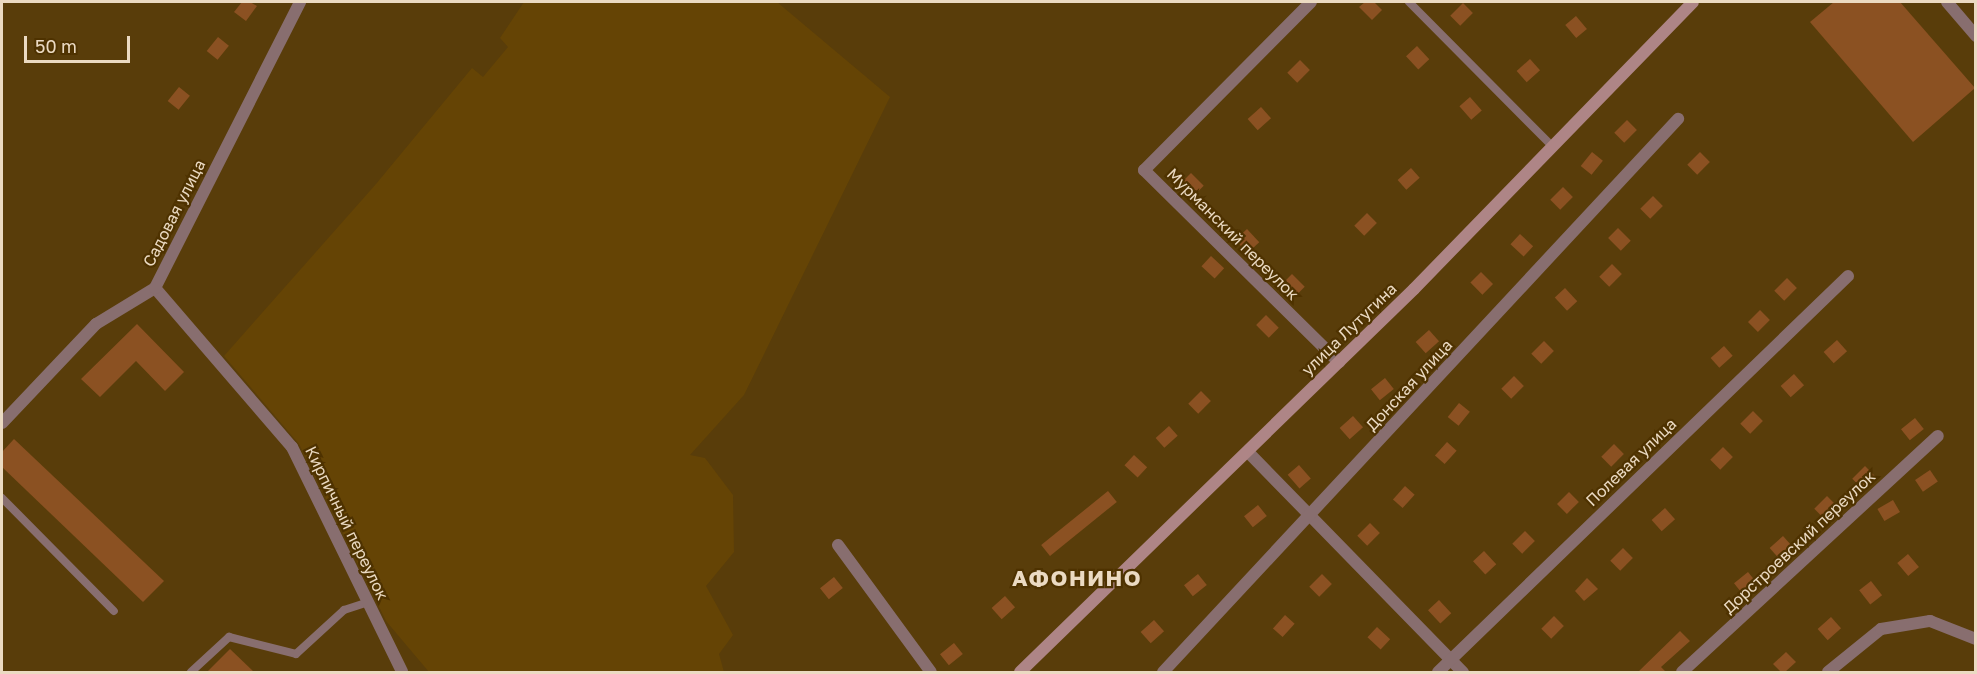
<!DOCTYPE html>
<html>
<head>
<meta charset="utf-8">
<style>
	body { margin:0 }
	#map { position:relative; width:1977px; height:674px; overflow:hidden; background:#593d0a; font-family:"Golos Text",sans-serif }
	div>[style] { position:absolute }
	.built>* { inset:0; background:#654405 }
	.building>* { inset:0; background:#8b5122; transform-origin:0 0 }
	.lane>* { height:8px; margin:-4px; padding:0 4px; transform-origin:4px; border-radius:4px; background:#886e6f }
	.street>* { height:12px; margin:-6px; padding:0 6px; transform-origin:6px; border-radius:6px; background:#886e6f }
	.secondary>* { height:12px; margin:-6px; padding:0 6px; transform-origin:6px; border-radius:6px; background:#ae8586 }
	span { translate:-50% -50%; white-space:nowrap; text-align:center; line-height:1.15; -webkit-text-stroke:4.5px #4e3200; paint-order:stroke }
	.street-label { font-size:16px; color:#ebdac2 }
	.district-label { font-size:22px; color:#ebdac2; font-weight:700; letter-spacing:1.5px }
	.frame { position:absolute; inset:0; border:3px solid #ebdac2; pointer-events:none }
	.scale { position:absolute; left:24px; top:36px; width:106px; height:27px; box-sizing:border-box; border:3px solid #ebdac2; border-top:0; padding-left:8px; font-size:18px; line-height:21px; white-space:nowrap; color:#ebdac2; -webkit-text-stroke:4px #4e3200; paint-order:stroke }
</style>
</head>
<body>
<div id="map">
	<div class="built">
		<div style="clip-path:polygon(524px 2px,777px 2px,890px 97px,744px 395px,690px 455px,705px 458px,733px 495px,734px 552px,706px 586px,733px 635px,719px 654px,724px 672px,429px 672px,386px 621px,299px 444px,224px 356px,376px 184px,472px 68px,483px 77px,508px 47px,500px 38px)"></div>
	</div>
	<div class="building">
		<div style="clip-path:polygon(242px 2px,250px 2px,257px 6px,246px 21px,234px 12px)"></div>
		<div style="clip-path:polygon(1365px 2px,1374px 2px,1382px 10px,1372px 20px,1359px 7px)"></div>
		<div style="clip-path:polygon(1834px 2px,1900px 2px,1975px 88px,1913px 142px,1810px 22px)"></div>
		<div style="left:1463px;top:3px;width:14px;height:18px;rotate:45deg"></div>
		<div style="left:1576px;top:16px;width:17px;height:14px;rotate:50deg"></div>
		<div style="left:218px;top:37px;width:14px;height:18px;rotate:39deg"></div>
		<div style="left:1417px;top:46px;width:18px;height:15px;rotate:47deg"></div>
		<div style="left:1530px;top:59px;width:15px;height:18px;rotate:48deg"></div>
		<div style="left:1300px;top:60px;width:14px;height:18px;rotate:45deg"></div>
		<div style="left:179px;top:87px;width:14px;height:18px;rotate:39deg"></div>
		<div style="left:1470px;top:97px;width:18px;height:14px;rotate:49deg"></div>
		<div style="left:1261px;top:107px;width:15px;height:18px;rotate:48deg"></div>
		<div style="left:1627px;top:120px;width:14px;height:18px;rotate:45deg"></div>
		<div style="left:1592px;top:152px;width:14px;height:18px;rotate:39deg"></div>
		<div style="left:1700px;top:152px;width:14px;height:18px;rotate:45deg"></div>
		<div style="left:1411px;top:168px;width:13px;height:18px;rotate:48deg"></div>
		<div style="left:1191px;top:173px;width:18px;height:14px;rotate:45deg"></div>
		<div style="left:1563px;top:187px;width:14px;height:18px;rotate:45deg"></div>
		<div style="left:1653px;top:196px;width:14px;height:18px;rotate:45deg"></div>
		<div style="left:1367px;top:213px;width:14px;height:18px;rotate:45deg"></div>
		<div style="left:1618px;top:228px;width:18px;height:14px;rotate:45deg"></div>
		<div style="left:1247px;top:229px;width:18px;height:16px;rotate:47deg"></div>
		<div style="left:1520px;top:234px;width:18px;height:14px;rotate:43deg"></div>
		<div style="left:1211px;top:256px;width:18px;height:14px;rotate:43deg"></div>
		<div style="left:1612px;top:264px;width:14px;height:18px;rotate:45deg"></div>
		<div style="left:1481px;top:272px;width:17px;height:15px;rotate:45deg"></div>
		<div style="left:1292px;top:274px;width:18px;height:14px;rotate:45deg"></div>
		<div style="left:1787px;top:278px;width:14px;height:18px;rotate:45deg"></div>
		<div style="left:1565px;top:288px;width:18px;height:14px;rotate:47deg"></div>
		<div style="left:1760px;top:310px;width:14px;height:17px;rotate:45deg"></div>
		<div style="left:1266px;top:315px;width:18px;height:14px;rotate:45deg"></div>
		<div style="clip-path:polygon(137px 324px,184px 372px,165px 391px,136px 361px,100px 397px,81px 379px)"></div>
		<div style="left:1429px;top:330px;width:15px;height:18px;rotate:48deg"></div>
		<div style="left:1837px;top:340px;width:15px;height:18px;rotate:48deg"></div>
		<div style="left:1544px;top:341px;width:14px;height:18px;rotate:45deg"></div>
		<div style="left:1724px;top:346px;width:13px;height:18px;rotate:48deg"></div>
		<div style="left:1794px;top:374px;width:15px;height:18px;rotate:48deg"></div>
		<div style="left:1514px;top:376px;width:14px;height:18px;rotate:45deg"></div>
		<div style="left:1385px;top:378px;width:14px;height:18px;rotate:51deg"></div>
		<div style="left:1201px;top:391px;width:14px;height:18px;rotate:45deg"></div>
		<div style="left:1459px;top:403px;width:14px;height:18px;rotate:39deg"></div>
		<div style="left:1753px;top:411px;width:14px;height:18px;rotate:45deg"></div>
		<div style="left:1353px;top:416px;width:15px;height:18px;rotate:48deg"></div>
		<div style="left:1915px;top:418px;width:14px;height:18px;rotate:51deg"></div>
		<div style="left:1169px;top:426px;width:13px;height:18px;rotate:48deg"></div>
		<div style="clip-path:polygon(14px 439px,164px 581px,143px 602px,2px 467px,2px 452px)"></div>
		<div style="left:1447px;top:442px;width:13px;height:18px;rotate:42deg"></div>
		<div style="left:1614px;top:444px;width:14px;height:18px;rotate:45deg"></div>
		<div style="left:1723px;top:447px;width:14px;height:18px;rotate:45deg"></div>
		<div style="left:1134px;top:455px;width:18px;height:14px;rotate:43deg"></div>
		<div style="left:1299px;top:465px;width:18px;height:15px;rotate:49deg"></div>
		<div style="left:1865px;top:466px;width:14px;height:18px;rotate:45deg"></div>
		<div style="left:1930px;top:470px;width:14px;height:18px;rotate:56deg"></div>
		<div style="left:1405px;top:486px;width:13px;height:18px;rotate:42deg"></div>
		<div style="left:1108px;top:491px;width:14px;height:86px;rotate:51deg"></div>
		<div style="left:1569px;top:492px;width:14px;height:17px;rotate:45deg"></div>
		<div style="left:1827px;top:496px;width:14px;height:18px;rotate:45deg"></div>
		<div style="left:1893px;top:500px;width:14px;height:18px;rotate:60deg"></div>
		<div style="left:1258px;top:505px;width:14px;height:18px;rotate:51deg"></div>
		<div style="left:1665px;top:508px;width:15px;height:18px;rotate:48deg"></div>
		<div style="left:1370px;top:523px;width:14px;height:18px;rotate:45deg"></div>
		<div style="left:1525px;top:531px;width:14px;height:18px;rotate:45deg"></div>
		<div style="left:1783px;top:536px;width:13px;height:18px;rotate:48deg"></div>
		<div style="left:1623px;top:548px;width:14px;height:18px;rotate:45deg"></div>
		<div style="left:1484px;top:551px;width:18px;height:15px;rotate:47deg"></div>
		<div style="left:1908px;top:554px;width:17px;height:14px;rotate:50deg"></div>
		<div style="left:1748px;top:572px;width:14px;height:18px;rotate:51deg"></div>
		<div style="left:1198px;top:574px;width:14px;height:18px;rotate:51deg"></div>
		<div style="left:1322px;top:574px;width:14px;height:18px;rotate:45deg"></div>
		<div style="left:834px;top:577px;width:14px;height:18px;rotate:51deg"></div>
		<div style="clip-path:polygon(1587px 578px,1598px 589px,1584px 601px,1575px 591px)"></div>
		<div style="left:1871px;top:581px;width:18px;height:15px;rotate:52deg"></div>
		<div style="left:1005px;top:596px;width:15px;height:18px;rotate:48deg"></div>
		<div style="left:1439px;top:600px;width:18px;height:15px;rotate:47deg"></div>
		<div style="left:1285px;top:615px;width:13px;height:18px;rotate:42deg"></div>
		<div style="left:1554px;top:616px;width:14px;height:18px;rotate:45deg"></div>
		<div style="left:1831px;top:617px;width:15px;height:18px;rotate:48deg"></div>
		<div style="left:1154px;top:620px;width:15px;height:18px;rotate:48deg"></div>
		<div style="left:1377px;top:627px;width:18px;height:14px;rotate:43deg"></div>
		<div style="clip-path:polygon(1680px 631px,1690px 641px,1661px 667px,1666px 672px,1638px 672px)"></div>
		<div style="left:954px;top:643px;width:14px;height:18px;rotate:51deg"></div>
		<div style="clip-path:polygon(230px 649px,254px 672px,207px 672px)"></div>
		<div style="clip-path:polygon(1786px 652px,1796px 662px,1785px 672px,1781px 672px,1773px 664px)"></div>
	</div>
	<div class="lane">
		<div style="left:1409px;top:2px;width:203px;rotate:45.2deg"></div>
		<div style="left:2px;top:498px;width:159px;rotate:45.3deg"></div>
		<div style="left:191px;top:672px;width:52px;rotate:-42.6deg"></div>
		<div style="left:229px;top:637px;width:69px;rotate:14.2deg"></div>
		<div style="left:296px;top:654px;width:65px;rotate:-42.5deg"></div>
		<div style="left:344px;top:610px;width:25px;rotate:-18deg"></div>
	</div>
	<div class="street">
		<div style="left:1311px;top:2px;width:237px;rotate:134.8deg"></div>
		<div style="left:1144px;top:170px;width:274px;rotate:44.6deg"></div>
		<div style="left:1947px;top:2px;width:45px;rotate:49.5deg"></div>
		<div style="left:155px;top:288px;width:210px;rotate:49.3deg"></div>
		<div style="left:292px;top:447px;width:250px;rotate:63.9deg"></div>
		<div style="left:2px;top:423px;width:137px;rotate:-46.5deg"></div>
		<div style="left:96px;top:324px;width:69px;rotate:-31.4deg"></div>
		<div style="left:155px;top:288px;width:321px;rotate:-63.1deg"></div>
		<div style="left:1248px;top:452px;width:308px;rotate:45.7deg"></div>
		<div style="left:838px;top:545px;width:157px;rotate:53.8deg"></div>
		<div style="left:1163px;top:672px;width:756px;rotate:-47.04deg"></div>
		<div style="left:1438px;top:672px;width:570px;rotate:-44deg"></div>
		<div style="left:1682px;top:672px;width:348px;rotate:-42.7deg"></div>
		<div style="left:1828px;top:672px;width:68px;rotate:-39.1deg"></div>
		<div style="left:1881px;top:629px;width:50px;rotate:-9.3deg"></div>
		<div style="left:1930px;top:621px;width:49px;rotate:21.4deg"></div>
	</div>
	<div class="secondary">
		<div style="left:1020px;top:672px;width:549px;rotate:-44.19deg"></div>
		<div style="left:1414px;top:289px;width:400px;rotate:-45.8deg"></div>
	</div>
	<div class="street-label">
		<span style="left:174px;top:213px;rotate:-63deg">Садовая улица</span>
		<span style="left:1233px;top:234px;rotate:45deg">Мурманский переулок</span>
		<span style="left:1349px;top:329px;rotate:-44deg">улица Лутугина</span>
		<span style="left:1409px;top:385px;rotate:-47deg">Донская улица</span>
		<span style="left:1631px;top:462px;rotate:-44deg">Полевая улица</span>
		<span style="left:347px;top:523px;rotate:64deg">Кирпичный переулок</span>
		<span style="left:1799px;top:542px;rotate:-43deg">Дорстроевский переулок</span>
	</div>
	<div class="district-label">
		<span style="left:1077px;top:578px">АФОНИНО</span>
	</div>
	<div class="frame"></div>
	<div class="scale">50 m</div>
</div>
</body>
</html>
